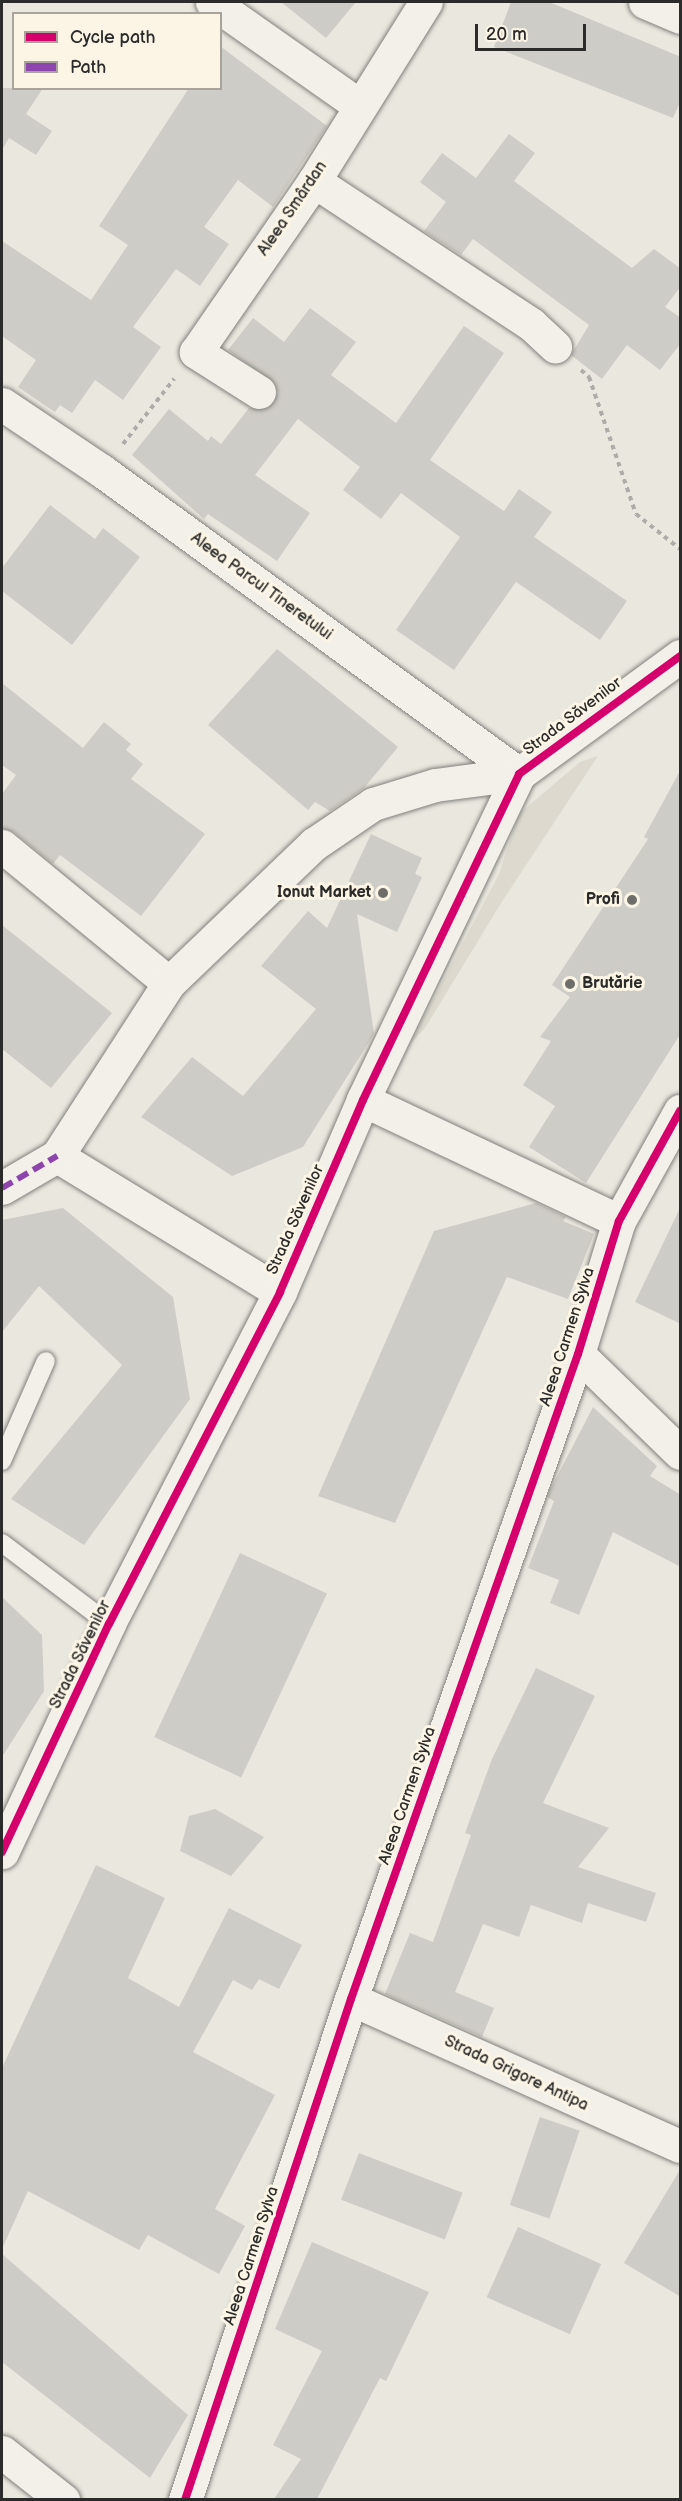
<!DOCTYPE html>
<html>
<head>
<meta charset="utf-8">
<style>
	body { margin:0 }
	#map { position:relative; width:682px; height:2501px; overflow:hidden; background:#eae7df; font-family:"Balsamiq Sans",sans-serif }
	div>[style] { position:absolute }
	.built>* { inset:0; background:#ddd9ce }
	.building>* { inset:0; background:#ceccc6; transform-origin:0 0 }
	.path>* { height:4px; margin-top:-2px; transform-origin:0; background:repeating-linear-gradient(90deg,#aeaca9 0 4.5px,transparent 0 9px) }
	.roads { filter:drop-shadow(0 0 2px #81807c) drop-shadow(0 0 2px #81807c) }
	.lane>* { height:18px; margin:-9px; padding:0 9px; transform-origin:9px; border-radius:9px; background:#f3f0ea }
	.street>* { height:33px; margin:-16.5px; padding:0 16.5px; transform-origin:16.5px; border-radius:16.5px; background:#f3f0ea }
	.secondary>* { height:33px; margin:-16.5px; padding:0 16.5px; transform-origin:16.5px; border-radius:16.5px; background:#f3f0ea }
	.primary>* { height:33px; margin:-16.5px; padding:0 16.5px; transform-origin:16.5px; border-radius:16.5px; background:#f3f0ea }
	.quiet>* { height:6px; margin-top:-3px; transform-origin:0; background:repeating-linear-gradient(90deg,#8e44ad 0 12px,transparent 0 18px) }
	.cycleway>* { height:8px; margin:-4px; padding:0 4px; transform-origin:4px; border-radius:4px; background:#d6006c }
	.dots>* { width:16px; height:16px; translate:-50% -50%; box-sizing:border-box; border:3px solid #fcf5e5; border-radius:50% }
	span { translate:-50% -50%; white-space:nowrap; text-align:center; line-height:1.15; -webkit-text-stroke:6px #fcf5e5; paint-order:stroke }
	.street-label { font-size:16px; color:#2b2b2b }
	.poi-label { font-size:16px; color:#2b2b2b; font-weight:700 }
	.right { translate:-100% -50%; text-align:right }
	.left { translate:0 -50%; text-align:left }
	.frame { position:absolute; inset:0; border:3px solid #2b2b2b; pointer-events:none }
	.legend { position:absolute; left:12px; top:12px; width:210px; height:78px; box-sizing:border-box; background:#fcf5e5; border:2px solid #a8a49b; margin:0; padding:8px 10px; list-style:none; font-size:18px; color:#2b2b2b }
	.legend li { display:flex; align-items:center; gap:12px; height:30px }
	.legend b { width:30px; border:2px solid #a8a49b }
	.scale { position:absolute; left:475px; top:24px; width:111px; height:27px; box-sizing:border-box; border:3px solid #2b2b2b; border-top:0; padding-left:8px; font-size:18px; line-height:21px; white-space:nowrap; color:#2b2b2b; -webkit-text-stroke:4px #fcf5e5; paint-order:stroke }
</style>
</head>
<body>
<div id="map">
	<div class="built">
		<div style="clip-path:polygon(598px 756px,503px 900px,425px 1028px,410px 1044px,499px 874px,519px 814px,580px 762px)"></div>
	</div>
	<div class="building">
		<div style="clip-path:polygon(281px 2px,356px 2px,326px 38px)"></div>
		<div style="clip-path:polygon(511px 2px,549px 2px,681px 57px,681px 100px,673px 118px,494px 47px)"></div>
		<div style="clip-path:polygon(220px 46px,327px 126px,273px 207px,238px 180px,204px 227px,229px 244px,200px 286px,176px 269px,133px 327px,161px 347px,123px 400px,95px 380px,72px 413px,60px 405px,55px 412px,18px 387px,36px 360px,2px 336px,2px 241px,91px 300px,128px 245px,99px 226px,189px 88px,220px 88px)"></div>
		<div style="clip-path:polygon(2px 88px,43px 88px,26px 114px,52px 131px,36px 155px,9px 138px,2px 150px)"></div>
		<div style="clip-path:polygon(509px 134px,535px 153px,514px 181px,632px 268px,654px 249px,681px 269px,681px 286px,665px 307px,681px 318px,681px 343px,660px 370px,627px 345px,602px 379px,571px 355px,589px 325px,473px 239px,461px 255px,424px 231px,446px 202px,420px 182px,442px 153px,476px 178px)"></div>
		<div style="clip-path:polygon(310px 308px,356px 342px,331px 375px,396px 423px,464px 326px,504px 353px,430px 460px,504px 511px,519px 489px,552px 512px,534px 537px,627px 601px,600px 640px,516px 582px,454px 670px,396px 630px,460px 537px,401px 493px,381px 519px,343px 490px,360px 467px,298px 419px,255px 475px,310px 513px,277px 561px,208px 514px,204px 519px,132px 455px,169px 409px,208px 441px,211px 436px,221px 444px,249px 408px,268px 408px,278px 393px,275px 383px,228px 350px,253px 318px,284px 342px)"></div>
		<div style="clip-path:polygon(50px 505px,95px 539px,103px 528px,140px 557px,72px 645px,2px 591px,2px 568px)"></div>
		<div style="clip-path:polygon(277px 649px,398px 747px,364px 788px,330px 811px,315px 802px,308px 810px,208px 725px)"></div>
		<div style="clip-path:polygon(2px 683px,83px 748px,104px 722px,131px 744px,126px 750px,143px 764px,131px 779px,205px 834px,141px 916px,60px 855px,53px 864px,14px 832px,2px 828px,2px 794px,16px 775px,2px 765px)"></div>
		<div style="clip-path:polygon(681px 769px,681px 1033px,586px 1183px,529px 1147px,555px 1106px,523px 1085px,551px 1041px,540px 1037px,570px 997px,552px 985px,648px 839px,644px 837px)"></div>
		<div style="clip-path:polygon(371px 834px,422px 858px,415px 874px,422px 877px,397px 932px,357px 914px,374px 1034px,303px 1147px,232px 1176px,141px 1117px,192px 1057px,243px 1096px,316px 1009px,261px 966px,308px 911px,327px 928px)"></div>
		<div style="clip-path:polygon(2px 925px,112px 1013px,51px 1088px,2px 1049px)"></div>
		<div style="clip-path:polygon(536px 1203px,566px 1217px,563px 1221px,594px 1234px,568px 1299px,507px 1277px,395px 1523px,318px 1496px,434px 1231px)"></div>
		<div style="clip-path:polygon(681px 1206px,681px 1324px,635px 1302px)"></div>
		<div style="clip-path:polygon(63px 1208px,173px 1297px,190px 1399px,84px 1545px,11px 1499px,122px 1365px,39px 1286px,2px 1332px,2px 1220px)"></div>
		<div style="clip-path:polygon(593px 1407px,657px 1466px,650px 1476px,681px 1495px,681px 1567px,613px 1532px,579px 1615px,550px 1603px,559px 1580px,528px 1568px,554px 1501px,547px 1497px,549px 1492px)"></div>
		<div style="left:240px;top:1553px;width:96px;height:203px;rotate:25deg"></div>
		<div style="clip-path:polygon(2px 1597px,42px 1635px,44px 1691px,2px 1757px)"></div>
		<div style="clip-path:polygon(536px 1668px,595px 1696px,543px 1803px,609px 1828px,578px 1867px,656px 1893px,646px 1922px,588px 1903px,582px 1923px,531px 1905px,519px 1937px,483px 1924px,455px 1992px,494px 2008px,482px 2037px,385px 1994px,410px 1933px,433px 1942px,471px 1835px,465px 1833px,492px 1759px)"></div>
		<div style="clip-path:polygon(215px 1809px,264px 1837px,231px 1876px,180px 1851px,189px 1816px)"></div>
		<div style="clip-path:polygon(96px 1865px,165px 1898px,128px 1978px,179px 2007px,229px 1908px,302px 1945px,279px 1989px,259px 1979px,252px 1990px,233px 1980px,193px 2052px,275px 2095px,215px 2209px,245px 2226px,219px 2274px,148px 2235px,139px 2250px,28px 2191px,2px 2249px,2px 2068px)"></div>
		<div style="left:540px;top:2117px;width:42px;height:93px;rotate:19deg"></div>
		<div style="left:359px;top:2153px;width:111px;height:50px;rotate:21deg"></div>
		<div style="clip-path:polygon(681px 2168px,681px 2297px,624px 2263px)"></div>
		<div style="left:518px;top:2227px;width:91px;height:77px;rotate:24deg"></div>
		<div style="clip-path:polygon(312px 2242px,429px 2292px,386px 2381px,380px 2378px,317px 2499px,274px 2499px,301px 2459px,273px 2445px,322px 2351px,275px 2329px)"></div>
		<div style="clip-path:polygon(2px 2254px,188px 2415px,150px 2478px,2px 2362px)"></div>
	</div>
	<div class="path">
		<div style="left:581px;top:370px;width:11px;rotate:41deg"></div>
		<div style="left:589px;top:377px;width:145px;rotate:71.1deg"></div>
		<div style="left:636px;top:514px;width:56px;rotate:38.5deg"></div>
		<div style="left:123px;top:444px;width:83px;rotate:-51.9deg"></div>
	</div>
	<div class="roads">
		<div class="lane">
			<div style="left:2px;top:1461px;width:109px;rotate:-66.3deg"></div>
			<div style="left:2px;top:1543px;width:134px;rotate:37.1deg"></div>
		</div>
		<div class="street">
			<div style="left:212px;top:2px;width:181px;rotate:35.1deg"></div>
			<div style="left:645px;top:2px;width:38px;rotate:23deg"></div>
			<div style="left:314px;top:181px;width:260px;rotate:33.4deg"></div>
			<div style="left:531px;top:324px;width:33px;rotate:43deg"></div>
			<div style="left:259px;top:392px;width:75px;rotate:-147.6deg"></div>
			<div style="left:196px;top:352px;width:208px;rotate:-55.4deg"></div>
			<div style="left:314px;top:181px;width:211px;rotate:-58deg"></div>
			<div style="left:2px;top:846px;width:216px;rotate:39.4deg"></div>
			<div style="left:363px;top:1100px;width:283px;rotate:25.3deg"></div>
			<div style="left:57px;top:1156px;width:261px;rotate:31.4deg"></div>
			<div style="left:2px;top:1188px;width:64px;rotate:-30.2deg"></div>
			<div style="left:57px;top:1156px;width:206px;rotate:-57.1deg"></div>
			<div style="left:169px;top:983px;width:201px;rotate:-43.8deg"></div>
			<div style="left:314px;top:844px;width:71px;rotate:-34.1deg"></div>
			<div style="left:373px;top:804px;width:65px;rotate:-17deg"></div>
			<div style="left:435px;top:785px;width:85px;rotate:-7.5deg"></div>
			<div style="left:519px;top:774px;width:200px;rotate:-36.2deg"></div>
			<div style="left:578px;top:1354px;width:142px;rotate:44.1deg"></div>
			<div style="left:351px;top:1999px;width:360px;rotate:24.1deg"></div>
			<div style="left:185px;top:2500px;width:528px;rotate:-71.67deg"></div>
			<div style="left:351px;top:1999px;width:684px;rotate:-70.61deg"></div>
			<div style="left:578px;top:1354px;width:139px;rotate:-72.9deg"></div>
			<div style="left:619px;top:1221px;width:126px;rotate:-61deg"></div>
		</div>
		<div class="secondary">
			<div style="left:2px;top:404px;width:120px;rotate:33.8deg"></div>
			<div style="left:102px;top:471px;width:515px;rotate:36deg"></div>
			<div style="left:519px;top:774px;width:361px;rotate:115.6deg"></div>
			<div style="left:363px;top:1100px;width:209px;rotate:113.4deg"></div>
			<div style="left:280px;top:1292px;width:373px;rotate:117.3deg"></div>
			<div style="left:109px;top:1624px;width:252px;rotate:115.1deg"></div>
		</div>
		<div class="primary">
			<div style="left:2px;top:2452px;width:78px;rotate:38.2deg"></div>
		</div>
	</div>
	<div class="quiet">
		<div style="left:2px;top:1188px;width:64px;rotate:-30.2deg"></div>
	</div>
	<div class="cycleway">
		<div style="left:2px;top:1852px;width:252px;rotate:-64.9deg"></div>
		<div style="left:109px;top:1624px;width:373px;rotate:-62.7deg"></div>
		<div style="left:280px;top:1292px;width:209px;rotate:-66.6deg"></div>
		<div style="left:363px;top:1100px;width:361px;rotate:-64.4deg"></div>
		<div style="left:519px;top:774px;width:200px;rotate:-36.2deg"></div>
		<div style="left:185px;top:2500px;width:528px;rotate:-71.67deg"></div>
		<div style="left:351px;top:1999px;width:684px;rotate:-70.61deg"></div>
		<div style="left:578px;top:1354px;width:139px;rotate:-72.9deg"></div>
		<div style="left:619px;top:1221px;width:126px;rotate:-61deg"></div>
	</div>
	<div class="dots">
		<div style="left:383px;top:893px;background:#6e6d6a"></div>
		<div style="left:632px;top:900px;background:#6e6d6a"></div>
		<div style="left:570px;top:984px;background:#6e6d6a"></div>
	</div>
	<div class="street-label">
		<span style="left:293px;top:209px;rotate:-56deg">Aleea Smârdan</span>
		<span style="left:261px;top:587px;rotate:36deg">Aleea Parcul Tineretului</span>
		<span style="left:573px;top:717px;rotate:-37deg">Strada Săvenilor</span>
		<span style="left:296px;top:1220px;rotate:-66deg">Strada Săvenilor</span>
		<span style="left:568px;top:1337px;rotate:-72deg">Aleea Carmen Sylva</span>
		<span style="left:81px;top:1655px;rotate:-64deg">Strada Săvenilor</span>
		<span style="left:408px;top:1796px;rotate:-71deg">Aleea Carmen Sylva</span>
		<span style="left:516px;top:2074px;rotate:25deg">Strada Grigore Antipa</span>
		<span style="left:252px;top:2256px;rotate:-72deg">Aleea Carmen Sylva</span>
	</div>
	<div class="poi-label">
		<span class="right" style="left:371px;top:893px">Ionut Market</span>
		<span class="right" style="left:620px;top:900px">Profi</span>
		<span class="left" style="left:582px;top:984px">Brutărie</span>
	</div>
	<div class="frame"></div>
	<ul class="legend">
	<li><b style="height:8px;background:#d6006c"></b>Cycle path</li>
	<li><b style="height:8px;background:#8e44ad"></b>Path</li>
	</ul>
	<div class="scale">20 m</div>
</div>
</body>
</html>
